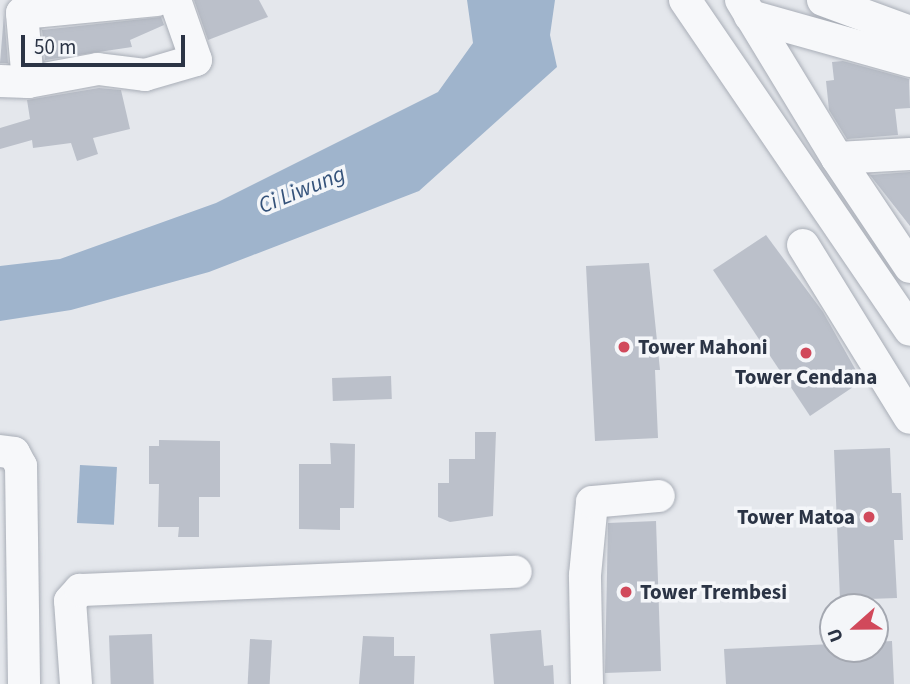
<!DOCTYPE html>
<html>
<head>
<meta charset="utf-8">
<style>
	body { margin:0 }
	#map { position:relative; width:910px; height:684px; overflow:hidden; background:#e4e7ec; font-family:"Source Sans 3",sans-serif }
	div>[style] { position:absolute }
	.water>* { inset:0; background:#9fb4cc; transform-origin:0 0 }
	.building>* { inset:0; background:#bbc0ca; transform-origin:0 0 }
	.roads { filter:drop-shadow(0 0 2px #a9aeb7) drop-shadow(0 0 2px #a9aeb7) }
	.minor>* { height:32px; margin:-16px; padding:0 16px; transform-origin:16px; border-radius:16px; background:#f7f8fa }
	.dots>* { width:19px; height:19px; translate:-50% -50%; box-sizing:border-box; border:4px solid #f4f6f9; border-radius:50% }
	span { translate:-50% -50%; white-space:nowrap; text-align:center; line-height:1.15; -webkit-text-stroke:7px #f4f6f9; paint-order:stroke }
	.poi-label { font-size:21px; color:#2b3445; font-weight:700 }
	.left { translate:0 -50%; text-align:left }
	.right { translate:-100% -50%; text-align:right }
	.water-label { font-size:23px; color:#34527a; font-style:italic }
	.north { position:absolute; left:819px; top:593px; width:70px; height:70px; box-sizing:border-box; background:#f4f6f9; border:2px solid #a4a8b1; border-radius:50%; rotate:249deg; font-size:19px; font-weight:700; line-height:28px; text-align:center; color:#2b3445 }
	.north::after { content:''; display:block; margin:auto; width:24px; height:32px; background:#d1495b; clip-path:polygon(50% 0,100% 100%,50% 72%,0 100%) }
	.scale { position:absolute; left:21px; top:35px; width:164px; height:32px; box-sizing:border-box; border:4px solid #2b3445; border-top:0; padding-left:9px; font-size:21px; line-height:24px; white-space:nowrap; color:#2b3445; -webkit-text-stroke:5px #f4f6f9; paint-order:stroke }
</style>
</head>
<body>
<div id="map">
	<div class="water">
		<div style="clip-path:polygon(467px 0,555px 0,550px 35px,557px 67px,419px 191px,209px 272px,71px 310px,0 321px,0 266px,60px 259px,216px 203px,438px 92px,473px 43px)"></div>
		<div style="left:80px;top:465px;width:37px;height:58px;rotate:3deg"></div>
	</div>
	<div class="building">
		<div style="clip-path:polygon(194px 0,259px 0,268px 17px,208px 40px)"></div>
		<div style="clip-path:polygon(4px 14px,4px 15px,8px 63px,0 63px)"></div>
		<div style="clip-path:polygon(161px 17px,164px 25px,130px 40px,132px 47px,45px 60px,42px 30px)"></div>
		<div style="clip-path:polygon(843px 61px,909px 79px,910px 108px,895px 109px,898px 135px,847px 139px,829px 110px,826px 81px,834px 80px,832px 62px)"></div>
		<div style="clip-path:polygon(99px 88px,121px 90px,130px 129px,93px 138px,98px 154px,77px 161px,71px 143px,33px 148px,32px 140px,0 149px,0 128px,30px 119px,27px 100px)"></div>
		<div style="clip-path:polygon(910px 172px,910px 226px,870px 175px)"></div>
		<div style="clip-path:polygon(766px 235px,823px 312px,862px 381px,810px 416px,713px 270px)"></div>
		<div style="clip-path:polygon(649px 263px,660px 370px,655px 370px,658px 438px,595px 441px,586px 266px)"></div>
		<div style="left:391px;top:376px;width:23px;height:59px;rotate:88deg"></div>
		<div style="clip-path:polygon(475px 432px,496px 432px,493px 516px,450px 522px,438px 517px,438px 483px,449px 483px,449px 459px,475px 459px)"></div>
		<div style="clip-path:polygon(159px 440px,220px 441px,220px 497px,199px 497px,199px 537px,178px 537px,179px 527px,158px 527px,159px 484px,149px 484px,149px 446px,159px 446px)"></div>
		<div style="clip-path:polygon(330px 443px,355px 444px,354px 508px,340px 508px,340px 530px,299px 529px,299px 464px,331px 464px)"></div>
		<div style="clip-path:polygon(890px 448px,892px 493px,901px 493px,903px 540px,894px 540px,897px 598px,840px 600px,834px 450px)"></div>
		<div style="clip-path:polygon(656px 521px,661px 671px,605px 673px,608px 523px)"></div>
		<div style="clip-path:polygon(541px 630px,544px 666px,553px 665px,554px 684px,494px 684px,490px 634px)"></div>
		<div style="left:152px;top:634px;width:50px;height:43px;rotate:88deg"></div>
		<div style="clip-path:polygon(363px 636px,394px 637px,394px 656px,415px 656px,414px 684px,359px 684px)"></div>
		<div style="left:250px;top:639px;width:22px;height:45px;rotate:3deg"></div>
		<div style="clip-path:polygon(892px 641px,894px 684px,726px 684px,724px 649px,833px 644px,833px 649px,875px 649px,875px 642px)"></div>
	</div>
	<div class="roads">
		<div class="minor">
			<div style="left:685px;top:0;width:399px;rotate:55.7deg"></div>
			<div style="left:741px;top:0;width:185px;rotate:58.7deg"></div>
			<div style="left:823px;top:0;width:93px;rotate:20.2deg"></div>
			<div style="left:750px;top:16px;width:166px;rotate:15.7deg"></div>
			<div style="left:0;top:81px;width:28px;rotate:2deg"></div>
			<div style="left:28px;top:82px;width:69px;rotate:-95deg"></div>
			<div style="left:22px;top:13px;width:135px;rotate:-5.5deg"></div>
			<div style="left:28px;top:82px;width:71px;rotate:-10.5deg"></div>
			<div style="left:98px;top:69px;width:47px;rotate:7.3deg"></div>
			<div style="left:145px;top:75px;width:53px;rotate:-16.4deg"></div>
			<div style="left:196px;top:60px;width:64px;rotate:-109.3deg"></div>
			<div style="left:910px;top:154px;width:73px;rotate:176.9deg"></div>
			<div style="left:837px;top:158px;width:131px;rotate:56.2deg"></div>
			<div style="left:803px;top:245px;width:203px;rotate:58.3deg"></div>
			<div style="left:0;top:451px;width:14px;rotate:8deg"></div>
			<div style="left:14px;top:453px;width:15px;rotate:62deg"></div>
			<div style="left:21px;top:466px;width:218px;rotate:89.2deg"></div>
			<div style="left:76px;top:684px;width:83px;rotate:-94.1deg"></div>
			<div style="left:70px;top:601px;width:15px;rotate:-48deg"></div>
			<div style="left:80px;top:590px;width:436px;rotate:-2.4deg"></div>
			<div style="left:587px;top:684px;width:109px;rotate:-91.1deg"></div>
			<div style="left:585px;top:575px;width:73px;rotate:-84.5deg"></div>
			<div style="left:592px;top:502px;width:67px;rotate:-5.1deg"></div>
		</div>
	</div>
	<div class="dots">
		<div style="left:624px;top:347px;background:#d1495b"></div>
		<div style="left:806px;top:353px;background:#d1495b"></div>
		<div style="left:869px;top:517px;background:#d1495b"></div>
		<div style="left:626px;top:592px;background:#d1495b"></div>
	</div>
	<div class="poi-label">
		<span class="left" style="left:638px;top:347px">Tower Mahoni</span>
		<span style="left:806px;top:377px">Tower Cendana</span>
		<span class="right" style="left:855px;top:517px">Tower Matoa</span>
		<span class="left" style="left:640px;top:592px">Tower Trembesi</span>
	</div>
	<div class="water-label">
		<span style="left:302px;top:190px;rotate:-22deg">Ci Liwung</span>
	</div>
	<div class="north">U</div>
	<div class="scale">50 m</div>
</div>
</body>
</html>
